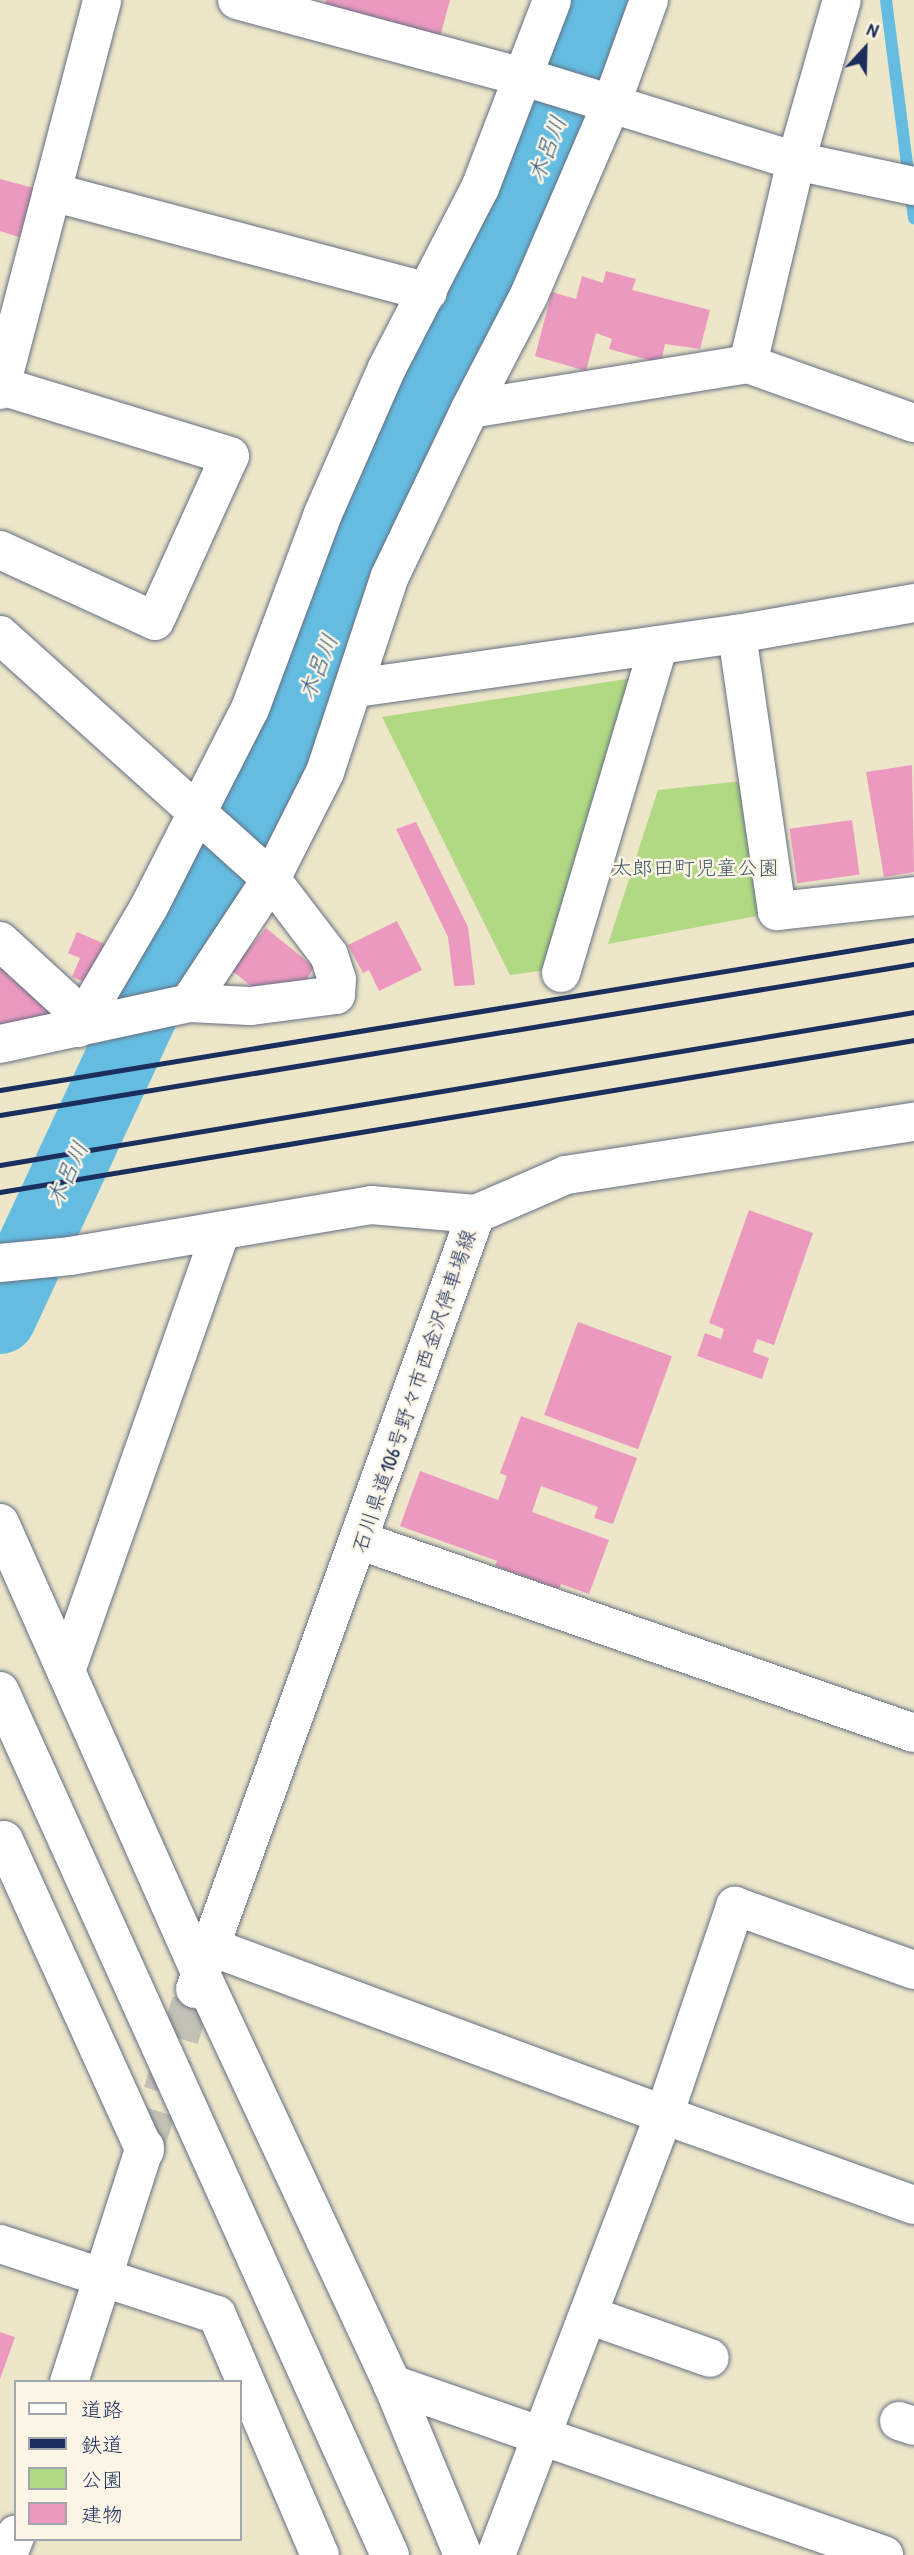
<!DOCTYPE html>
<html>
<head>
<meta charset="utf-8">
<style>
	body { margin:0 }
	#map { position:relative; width:914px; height:2555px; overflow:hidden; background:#ede6c9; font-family:"Patrick Hand","Klee One",sans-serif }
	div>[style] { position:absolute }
	.green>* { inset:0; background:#b1d983 }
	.stream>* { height:12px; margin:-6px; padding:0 6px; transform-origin:6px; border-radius:6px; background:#64bde1 }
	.river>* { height:72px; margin:-36px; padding:0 36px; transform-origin:36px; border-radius:36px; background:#64bde1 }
	.building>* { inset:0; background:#ec99c0; transform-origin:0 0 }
	.secondary-tunnel>* { height:38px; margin-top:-19px; transform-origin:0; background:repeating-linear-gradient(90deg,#c3c1b4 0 38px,transparent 0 57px) }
	.roads { filter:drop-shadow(0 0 2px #646f83) drop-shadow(0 0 2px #646f83) }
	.street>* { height:38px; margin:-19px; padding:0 19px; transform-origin:19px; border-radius:19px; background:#fff }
	.secondary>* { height:38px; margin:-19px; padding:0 19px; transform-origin:19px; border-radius:19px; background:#fff }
	.rail>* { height:5px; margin:-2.5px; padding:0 2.5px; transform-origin:2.5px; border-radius:2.5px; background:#1b2f5e }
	span { translate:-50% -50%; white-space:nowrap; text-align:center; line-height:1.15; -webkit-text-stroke:5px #fcf5e5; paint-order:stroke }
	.park-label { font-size:21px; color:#405a67 }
	.street-label { font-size:21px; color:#1b2f5e }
	.water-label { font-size:23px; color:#315a85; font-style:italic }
	.legend { position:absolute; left:14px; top:2380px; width:228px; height:161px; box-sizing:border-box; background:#fcf5e5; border:2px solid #a2a6af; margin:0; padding:9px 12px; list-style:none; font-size:21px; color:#1b2f5e }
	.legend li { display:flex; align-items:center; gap:14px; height:35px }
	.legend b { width:35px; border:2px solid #a2a6af }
	.north { position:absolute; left:830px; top:14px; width:70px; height:70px; -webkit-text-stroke:5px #fcf5e5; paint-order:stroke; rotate:22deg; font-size:19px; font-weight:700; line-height:28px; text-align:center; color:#1b2f5e }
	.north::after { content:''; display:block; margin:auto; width:24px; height:32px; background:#1b2f5e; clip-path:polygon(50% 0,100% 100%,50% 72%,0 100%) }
</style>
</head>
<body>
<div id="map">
	<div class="green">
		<div style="clip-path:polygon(639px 677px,547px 970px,510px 975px,382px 717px)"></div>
		<div style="clip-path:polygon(743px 781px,762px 915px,608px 944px,658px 790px)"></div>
	</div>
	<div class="stream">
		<div style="left:886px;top:0;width:220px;rotate:82.7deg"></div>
	</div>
	<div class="river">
		<div style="left:0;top:1318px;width:409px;rotate:-65deg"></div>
		<div style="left:173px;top:947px;width:81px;rotate:-61.2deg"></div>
		<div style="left:212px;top:876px;width:103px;rotate:-56.5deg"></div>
		<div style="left:269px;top:790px;width:435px;rotate:-68.4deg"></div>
		<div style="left:429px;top:385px;width:234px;rotate:-62.2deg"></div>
		<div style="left:538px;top:178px;width:189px;rotate:-69.9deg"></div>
	</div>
	<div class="building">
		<div style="clip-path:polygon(326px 0,450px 0,440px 37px,325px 6px)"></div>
		<div style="clip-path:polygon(0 179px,34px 188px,19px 237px,0 231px)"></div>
		<div style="clip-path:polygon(606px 271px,636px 279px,632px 290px,710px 310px,700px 349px,665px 344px,662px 358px,656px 362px,609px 349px,612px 339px,596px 333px,586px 371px,535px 356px,552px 292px,576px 299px,582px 276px,603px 283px)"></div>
		<div style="clip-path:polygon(912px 765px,914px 872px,884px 877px,866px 772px)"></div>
		<div style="left:852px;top:820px;width:55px;height:63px;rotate:82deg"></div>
		<div style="clip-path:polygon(416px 822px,468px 927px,475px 985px,454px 986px,448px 937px,396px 829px)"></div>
		<div style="clip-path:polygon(397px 921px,422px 970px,379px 991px,369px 970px,363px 973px,348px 945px)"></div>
		<div style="clip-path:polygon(266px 928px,314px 967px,303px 986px,294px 981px,284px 995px,266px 983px,259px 992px,231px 970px)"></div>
		<div style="clip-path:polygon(77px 932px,105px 944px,88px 983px,72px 977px,80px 958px,68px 953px)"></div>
		<div style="clip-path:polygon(0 965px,57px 1018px,0 1031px)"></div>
		<div style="clip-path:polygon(749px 1210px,813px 1233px,774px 1345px,757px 1339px,753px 1352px,769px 1358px,762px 1379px,697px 1356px,705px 1333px,721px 1339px,724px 1329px,709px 1323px)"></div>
		<div style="left:578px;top:1322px;width:100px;height:99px;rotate:20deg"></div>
		<div style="clip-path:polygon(521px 1416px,637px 1458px,613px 1524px,594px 1518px,598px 1507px,541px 1486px,532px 1512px,609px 1540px,589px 1594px,561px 1584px,559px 1589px,495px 1566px,497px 1561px,400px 1526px,420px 1471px,498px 1500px,507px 1476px,500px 1473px)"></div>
		<div style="clip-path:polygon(0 2332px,15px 2337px,0 2379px)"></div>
	</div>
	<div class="secondary-tunnel">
		<div style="left:145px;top:2147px;width:166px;rotate:-72.4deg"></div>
	</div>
	<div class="roads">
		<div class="street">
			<div style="left:237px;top:0;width:308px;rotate:15.1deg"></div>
			<div style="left:534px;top:80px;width:274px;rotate:17.2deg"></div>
			<div style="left:796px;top:161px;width:121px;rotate:12deg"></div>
			<div style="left:52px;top:192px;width:389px;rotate:14.9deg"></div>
			<div style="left:748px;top:364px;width:209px;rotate:-76.7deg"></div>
			<div style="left:796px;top:161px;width:167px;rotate:-74.1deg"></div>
			<div style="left:0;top:390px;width:403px;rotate:-75.3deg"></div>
			<div style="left:470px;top:409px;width:128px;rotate:-62.6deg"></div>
			<div style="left:529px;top:295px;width:207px;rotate:-66.7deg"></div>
			<div style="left:611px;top:105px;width:112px;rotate:-70.1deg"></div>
			<div style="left:0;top:550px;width:170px;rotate:24.6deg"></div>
			<div style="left:155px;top:621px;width:181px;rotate:-65.6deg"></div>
			<div style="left:230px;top:456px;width:239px;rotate:-163deg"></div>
			<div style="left:737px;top:634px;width:280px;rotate:81.8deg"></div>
			<div style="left:777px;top:911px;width:138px;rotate:-6.2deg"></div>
			<div style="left:0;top:635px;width:365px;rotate:42deg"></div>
			<div style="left:271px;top:879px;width:96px;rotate:52.7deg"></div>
			<div style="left:329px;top:955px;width:25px;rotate:72deg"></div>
			<div style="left:337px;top:979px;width:16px;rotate:94deg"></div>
			<div style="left:336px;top:995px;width:87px;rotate:172.7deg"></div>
			<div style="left:250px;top:1006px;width:61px;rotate:-177.2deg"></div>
			<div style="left:356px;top:688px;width:385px;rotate:-8.1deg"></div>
			<div style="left:737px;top:634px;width:180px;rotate:-9.9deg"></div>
			<div style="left:0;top:941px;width:115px;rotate:42.5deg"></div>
			<div style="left:561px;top:973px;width:342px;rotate:-73.4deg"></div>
			<div style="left:78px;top:1028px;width:140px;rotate:-59.6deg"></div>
			<div style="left:149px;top:907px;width:222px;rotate:-63deg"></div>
			<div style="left:250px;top:709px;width:206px;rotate:-69.5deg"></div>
			<div style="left:322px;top:516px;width:162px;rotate:-66.3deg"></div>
			<div style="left:387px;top:368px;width:203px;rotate:-62.7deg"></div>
			<div style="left:480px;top:188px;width:201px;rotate:-69deg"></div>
			<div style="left:0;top:1044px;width:193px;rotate:-12.2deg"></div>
			<div style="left:189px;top:1003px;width:149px;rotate:-56.5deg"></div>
			<div style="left:271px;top:879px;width:120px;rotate:-63.2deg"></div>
			<div style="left:325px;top:772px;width:206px;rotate:-71.7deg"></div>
			<div style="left:390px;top:576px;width:185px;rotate:-64.4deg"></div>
			<div style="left:470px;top:409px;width:282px;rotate:-9.2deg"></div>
			<div style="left:748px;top:364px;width:176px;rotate:19.6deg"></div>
			<div style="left:0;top:1263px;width:70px;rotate:-5.7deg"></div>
			<div style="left:70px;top:1256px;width:305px;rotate:-9.6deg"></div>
			<div style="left:371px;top:1205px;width:105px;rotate:4.9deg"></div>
			<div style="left:0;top:1523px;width:492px;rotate:66deg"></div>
			<div style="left:200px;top:1972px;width:455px;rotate:65deg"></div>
			<div style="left:361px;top:1541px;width:585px;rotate:19.15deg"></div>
			<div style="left:66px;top:1671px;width:467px;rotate:-70.6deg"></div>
			<div style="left:4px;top:1840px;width:341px;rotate:65.6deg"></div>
			<div style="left:211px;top:1947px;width:483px;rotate:20.3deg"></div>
			<div style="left:664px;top:2115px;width:221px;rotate:-71.2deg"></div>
			<div style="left:735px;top:1906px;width:190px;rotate:19.7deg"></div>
			<div style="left:0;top:2244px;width:228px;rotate:18.1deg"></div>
			<div style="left:217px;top:2315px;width:261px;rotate:66.8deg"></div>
			<div style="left:588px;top:2315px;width:129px;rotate:19.4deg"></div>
			<div style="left:899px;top:2421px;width:16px;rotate:18deg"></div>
			<div style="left:463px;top:2555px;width:185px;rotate:-112.5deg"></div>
			<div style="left:392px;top:2384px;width:521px;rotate:19.17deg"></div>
			<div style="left:496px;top:2555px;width:471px;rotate:-69.1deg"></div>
			<div style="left:664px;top:2115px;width:266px;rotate:19.8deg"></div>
		</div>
		<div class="secondary">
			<div style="left:0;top:1691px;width:948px;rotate:65.71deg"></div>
			<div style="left:195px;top:1989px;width:824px;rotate:-70.07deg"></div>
			<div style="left:476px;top:1214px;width:98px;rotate:-23.4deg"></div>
			<div style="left:566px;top:1175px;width:352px;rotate:-8.7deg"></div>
			<div style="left:69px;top:2382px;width:247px;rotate:-72.1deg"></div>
			<div style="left:8px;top:2555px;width:22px;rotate:-69deg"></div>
		</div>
	</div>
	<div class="rail">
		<div style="left:0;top:1090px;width:926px;rotate:-9.32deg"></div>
		<div style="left:0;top:1115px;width:926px;rotate:-9.38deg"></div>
		<div style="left:0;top:1165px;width:927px;rotate:-9.5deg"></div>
		<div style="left:0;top:1192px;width:927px;rotate:-9.44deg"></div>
	</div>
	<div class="park-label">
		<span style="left:695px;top:868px">太郎田町児童公園</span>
	</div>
	<div class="street-label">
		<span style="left:414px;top:1391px;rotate:-71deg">石川県道106号野々市西金沢停車場線</span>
	</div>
	<div class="water-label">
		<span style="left:547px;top:149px;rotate:-69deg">木呂川</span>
		<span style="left:318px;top:667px;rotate:-68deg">木呂川</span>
		<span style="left:67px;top:1174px;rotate:-65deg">木呂川</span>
	</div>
	<ul class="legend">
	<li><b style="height:9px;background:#fff"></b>道路</li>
	<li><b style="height:9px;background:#1b2f5e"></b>鉄道</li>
	<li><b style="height:19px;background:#b1d983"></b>公園</li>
	<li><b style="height:19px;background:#ec99c0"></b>建物</li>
	</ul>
	<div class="north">N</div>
</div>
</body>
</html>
